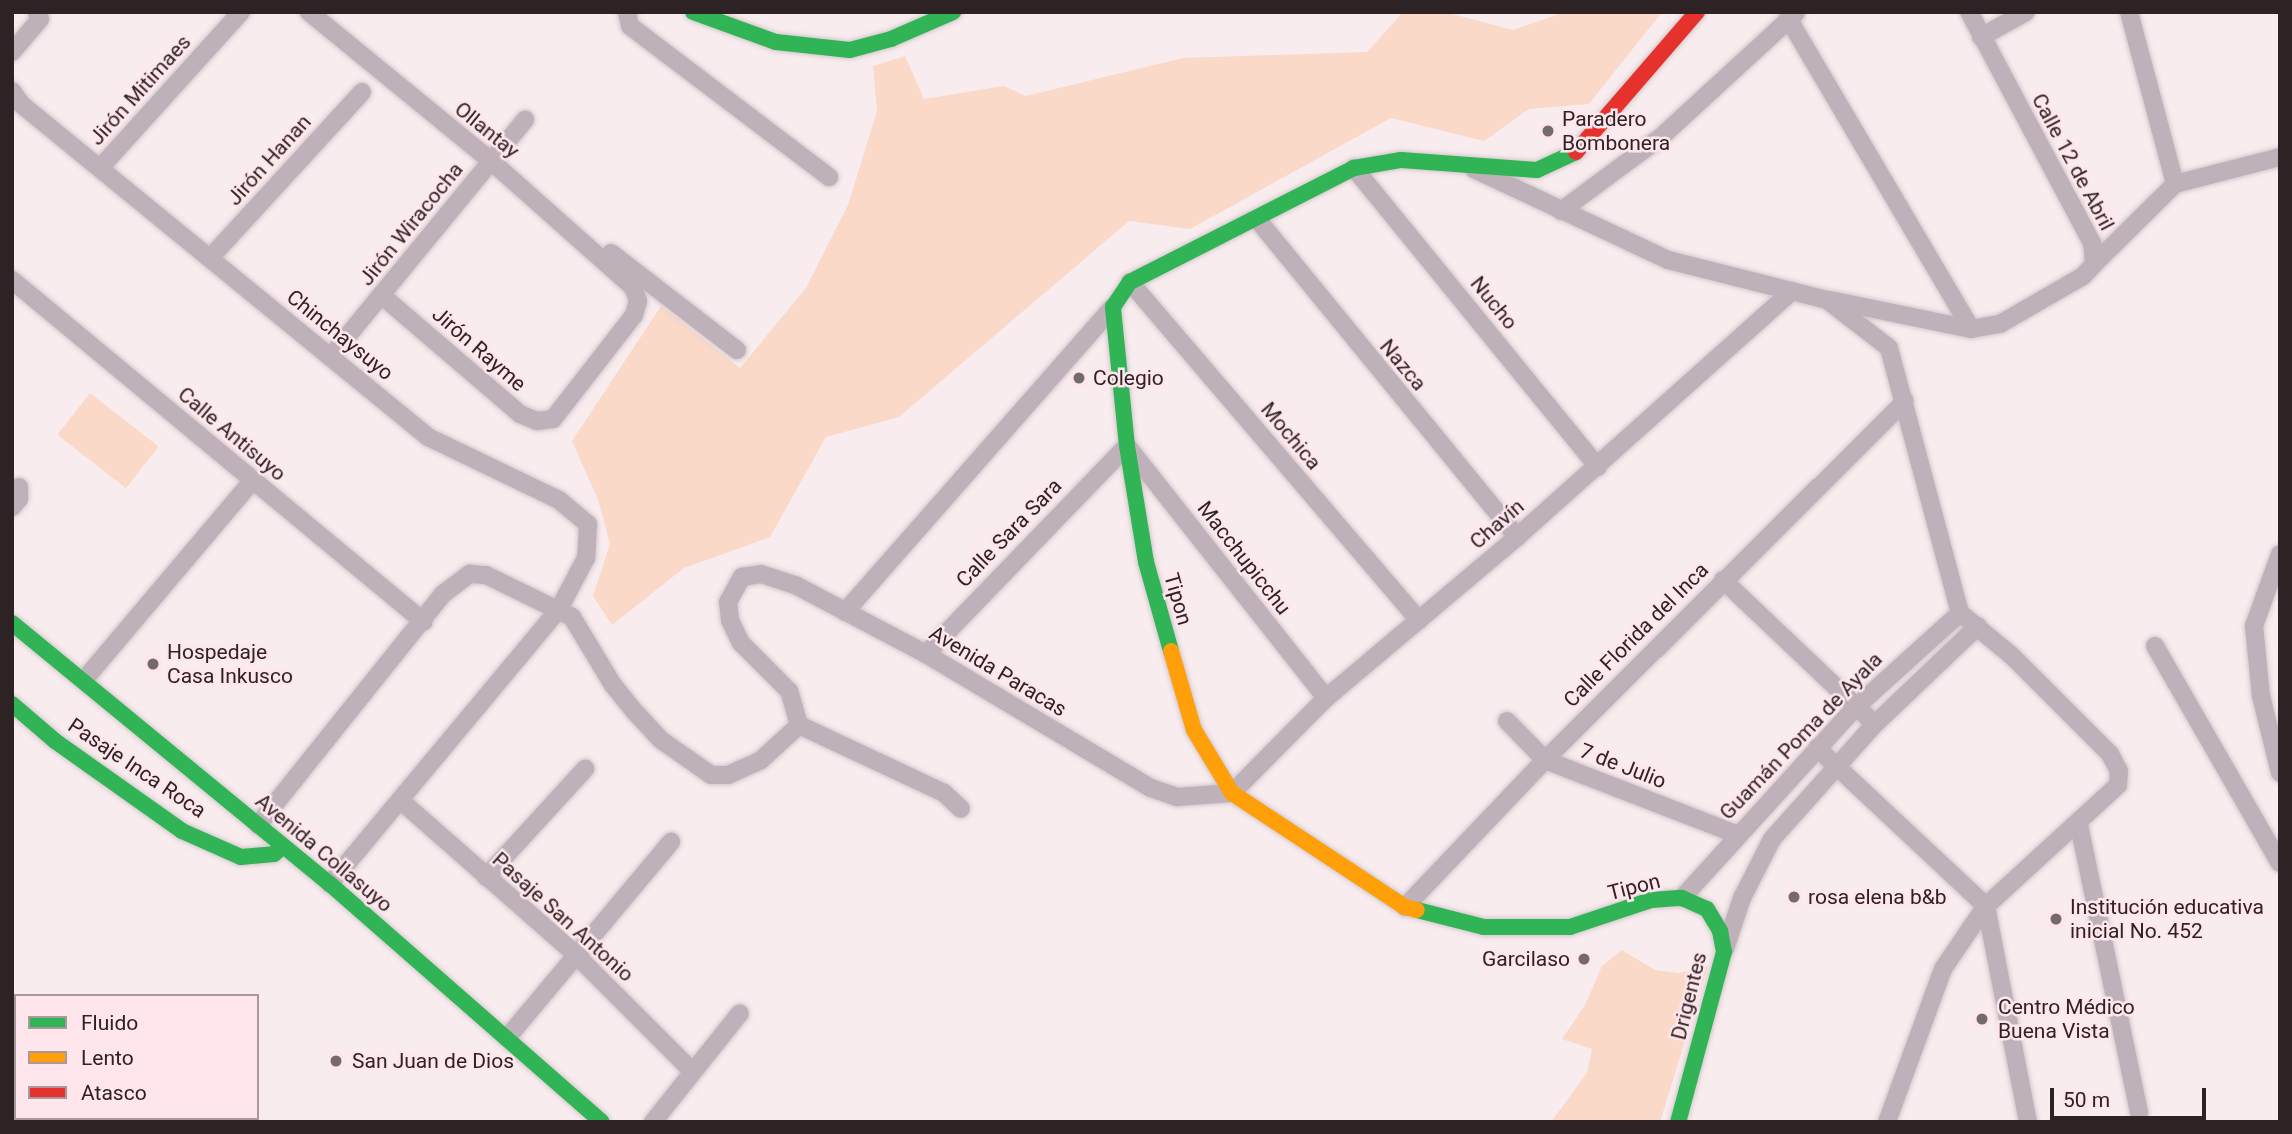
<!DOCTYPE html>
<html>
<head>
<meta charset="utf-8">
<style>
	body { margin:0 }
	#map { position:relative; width:2292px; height:1134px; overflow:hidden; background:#f8ecef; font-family:Roboto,sans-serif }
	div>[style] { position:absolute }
	.green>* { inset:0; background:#fad9c8; transform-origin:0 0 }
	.roads { filter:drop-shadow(0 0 2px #d3c8cb) drop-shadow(0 0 2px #d3c8cb) }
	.street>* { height:18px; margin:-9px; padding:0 9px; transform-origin:9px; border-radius:9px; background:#beb1b9 }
	.fast>* { height:16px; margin:-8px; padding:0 8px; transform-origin:8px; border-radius:8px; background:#30b455 }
	.slow>* { height:16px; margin:-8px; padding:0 8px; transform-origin:8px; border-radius:8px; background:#ff9f0a }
	.jam>* { height:16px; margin:-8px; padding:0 8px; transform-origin:8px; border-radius:8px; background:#e5322d }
	.dots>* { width:19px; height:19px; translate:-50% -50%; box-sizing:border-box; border:4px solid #fee6ec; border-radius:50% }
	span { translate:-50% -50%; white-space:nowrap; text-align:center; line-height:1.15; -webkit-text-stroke:5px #fee6ec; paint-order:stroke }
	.street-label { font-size:21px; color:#2d2224 }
	.poi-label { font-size:21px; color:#2d2224 }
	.left { translate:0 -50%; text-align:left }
	.right { translate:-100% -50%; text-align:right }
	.frame { position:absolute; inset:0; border:14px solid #2d2224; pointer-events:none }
	.legend { position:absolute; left:14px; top:994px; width:245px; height:126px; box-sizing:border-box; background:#fee6ec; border:2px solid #aa989c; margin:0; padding:9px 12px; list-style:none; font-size:21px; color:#2d2224 }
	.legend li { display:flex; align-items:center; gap:14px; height:35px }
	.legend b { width:35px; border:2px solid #aa989c }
	.scale { position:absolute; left:2050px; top:1088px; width:156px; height:32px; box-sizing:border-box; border:4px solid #2d2224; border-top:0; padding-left:9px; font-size:21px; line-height:24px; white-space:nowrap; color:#2d2224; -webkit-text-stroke:5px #fee6ec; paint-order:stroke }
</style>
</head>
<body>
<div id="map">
	<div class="green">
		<div style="clip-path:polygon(1403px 12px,1445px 12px,1513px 30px,1565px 12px,1662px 12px,1589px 104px,1529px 109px,1484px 141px,1391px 118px,1190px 229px,1129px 221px,899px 417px,826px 437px,770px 537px,684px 568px,612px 625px,593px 596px,610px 544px,598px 500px,572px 441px,661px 306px,740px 368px,806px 288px,848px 205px,877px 111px,873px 66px,905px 56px,924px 99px,1004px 86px,1026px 96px,1183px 58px,1367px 52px)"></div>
		<div style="left:90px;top:393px;width:87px;height:53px;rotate:38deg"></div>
		<div style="clip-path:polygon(1622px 950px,1655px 970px,1679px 973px,1708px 966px,1660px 1122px,1551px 1122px,1587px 1073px,1592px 1049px,1562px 1039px,1585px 1005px,1602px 966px)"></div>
	</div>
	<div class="roads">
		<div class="street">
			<div style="left:309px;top:12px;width:235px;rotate:39.3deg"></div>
			<div style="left:491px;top:161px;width:190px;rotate:41.6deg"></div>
			<div style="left:633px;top:287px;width:15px;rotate:70deg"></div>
			<div style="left:638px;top:301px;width:15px;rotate:106deg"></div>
			<div style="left:634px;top:315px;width:132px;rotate:127.9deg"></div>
			<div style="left:553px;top:419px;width:16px;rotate:173deg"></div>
			<div style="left:537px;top:421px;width:18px;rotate:-158deg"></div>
			<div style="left:520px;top:414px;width:183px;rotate:-139.4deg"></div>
			<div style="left:627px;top:12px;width:14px;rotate:78deg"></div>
			<div style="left:630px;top:26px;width:250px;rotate:37.2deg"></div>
			<div style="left:2129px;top:12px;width:178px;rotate:75deg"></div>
			<div style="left:1788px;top:18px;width:361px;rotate:59.5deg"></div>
			<div style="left:1981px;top:37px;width:51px;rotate:-29.1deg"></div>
			<div style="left:12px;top:52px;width:43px;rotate:-49.7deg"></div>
			<div style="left:40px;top:19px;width:8px;rotate:-113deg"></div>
			<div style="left:12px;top:91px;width:16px;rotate:55deg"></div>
			<div style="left:21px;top:104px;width:526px;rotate:39.29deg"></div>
			<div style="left:428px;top:437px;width:145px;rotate:25.7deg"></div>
			<div style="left:559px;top:500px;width:38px;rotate:40deg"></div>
			<div style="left:588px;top:524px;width:34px;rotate:93deg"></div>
			<div style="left:586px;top:558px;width:58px;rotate:117.9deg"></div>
			<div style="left:559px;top:609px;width:358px;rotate:129.8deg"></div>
			<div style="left:100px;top:168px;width:210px;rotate:-47.9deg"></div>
			<div style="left:1354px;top:168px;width:386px;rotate:50.8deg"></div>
			<div style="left:1474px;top:169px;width:214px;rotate:25.1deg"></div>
			<div style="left:1668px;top:260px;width:164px;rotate:14.1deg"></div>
			<div style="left:1827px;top:300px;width:78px;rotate:37.7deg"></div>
			<div style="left:1889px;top:348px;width:274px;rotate:75deg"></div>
			<div style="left:1561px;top:211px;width:124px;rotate:-36.5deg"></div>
			<div style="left:1661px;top:137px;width:183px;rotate:-42.6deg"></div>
			<div style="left:1257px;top:219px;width:411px;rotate:50.7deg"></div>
			<div style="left:611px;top:253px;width:159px;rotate:37.6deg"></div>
			<div style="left:210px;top:258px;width:225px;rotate:-47.5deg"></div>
			<div style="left:2094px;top:264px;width:114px;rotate:-44.6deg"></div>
			<div style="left:2175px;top:184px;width:108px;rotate:-14.4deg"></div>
			<div style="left:12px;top:280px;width:535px;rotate:39.7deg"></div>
			<div style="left:1130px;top:282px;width:445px;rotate:49.5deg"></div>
			<div style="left:1830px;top:300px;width:144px;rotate:11.6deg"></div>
			<div style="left:1971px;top:329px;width:29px;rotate:-10deg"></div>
			<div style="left:2000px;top:324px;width:96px;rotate:-30deg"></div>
			<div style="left:2083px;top:276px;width:16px;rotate:-47deg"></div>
			<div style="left:2094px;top:264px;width:21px;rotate:-95deg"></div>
			<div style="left:2092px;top:243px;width:262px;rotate:-118deg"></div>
			<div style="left:331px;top:356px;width:306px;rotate:-50.6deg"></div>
			<div style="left:12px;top:507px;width:11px;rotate:-49deg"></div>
			<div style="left:19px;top:499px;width:12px;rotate:-90deg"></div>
			<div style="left:2280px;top:554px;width:77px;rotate:109.9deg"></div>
			<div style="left:2254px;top:626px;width:70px;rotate:84.3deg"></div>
			<div style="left:2261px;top:696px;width:79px;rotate:76.1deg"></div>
			<div style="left:1723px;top:580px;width:209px;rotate:43.5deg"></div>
			<div style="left:845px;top:612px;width:406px;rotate:-48.7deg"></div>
			<div style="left:2155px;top:646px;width:250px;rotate:60.1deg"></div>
			<div style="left:926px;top:654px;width:289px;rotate:-46deg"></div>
			<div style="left:1127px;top:446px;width:321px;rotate:51.7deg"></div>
			<div style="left:84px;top:680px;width:260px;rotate:-49.8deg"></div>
			<div style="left:1507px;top:721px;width:54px;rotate:45.7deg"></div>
			<div style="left:1545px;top:760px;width:205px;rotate:21.2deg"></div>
			<div style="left:799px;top:725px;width:160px;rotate:25.1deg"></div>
			<div style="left:944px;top:793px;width:23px;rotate:43deg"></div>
			<div style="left:1817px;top:748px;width:231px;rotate:43.1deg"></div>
			<div style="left:1986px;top:906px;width:220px;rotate:79deg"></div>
			<div style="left:400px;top:800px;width:232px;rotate:41.3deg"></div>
			<div style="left:574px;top:953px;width:167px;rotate:45deg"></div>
			<div style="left:258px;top:825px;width:296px;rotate:-51.3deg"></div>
			<div style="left:443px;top:594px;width:34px;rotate:-37deg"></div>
			<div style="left:470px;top:574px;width:16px;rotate:4deg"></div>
			<div style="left:486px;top:575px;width:96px;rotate:26deg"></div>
			<div style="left:572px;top:617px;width:79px;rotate:58.9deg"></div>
			<div style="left:613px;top:685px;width:35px;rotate:51deg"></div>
			<div style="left:635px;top:712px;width:38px;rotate:47deg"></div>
			<div style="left:661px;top:740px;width:61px;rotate:35deg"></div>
			<div style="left:711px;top:775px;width:17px"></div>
			<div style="left:728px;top:775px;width:36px;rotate:-24deg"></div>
			<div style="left:761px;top:760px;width:52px;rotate:-42.6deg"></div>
			<div style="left:799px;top:725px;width:35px;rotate:-106deg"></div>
			<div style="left:789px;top:691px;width:68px;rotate:-135deg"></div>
			<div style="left:741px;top:643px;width:25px;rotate:-116deg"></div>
			<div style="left:730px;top:620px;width:18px;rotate:-96deg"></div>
			<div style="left:728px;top:602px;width:29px;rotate:-61deg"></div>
			<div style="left:742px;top:577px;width:19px;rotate:-9deg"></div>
			<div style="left:761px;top:574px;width:38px;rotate:18deg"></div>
			<div style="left:797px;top:586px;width:146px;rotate:27.8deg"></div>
			<div style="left:926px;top:654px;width:262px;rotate:30.8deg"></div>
			<div style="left:1151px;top:788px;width:28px;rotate:19deg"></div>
			<div style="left:1177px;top:797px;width:55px;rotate:-4.2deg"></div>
			<div style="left:1232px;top:793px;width:134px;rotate:-45.3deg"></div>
			<div style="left:1326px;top:698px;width:250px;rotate:-40.1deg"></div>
			<div style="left:1517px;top:537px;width:369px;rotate:-41.8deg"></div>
			<div style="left:2079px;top:825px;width:294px;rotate:78.2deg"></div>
			<div style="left:486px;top:877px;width:147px;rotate:-47.5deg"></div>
			<div style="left:1682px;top:898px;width:258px;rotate:-47.7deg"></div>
			<div style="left:1856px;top:707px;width:140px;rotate:-42.1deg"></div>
			<div style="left:1405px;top:907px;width:203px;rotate:-46.4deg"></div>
			<div style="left:1545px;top:760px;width:508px;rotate:-44.92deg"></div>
			<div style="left:1725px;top:949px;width:54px;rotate:-71.6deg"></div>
			<div style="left:1742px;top:898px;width:66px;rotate:-63deg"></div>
			<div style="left:1772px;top:839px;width:154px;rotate:-48.2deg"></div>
			<div style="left:1875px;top:724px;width:142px;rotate:-43.6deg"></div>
			<div style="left:507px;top:1038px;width:256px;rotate:-50.1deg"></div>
			<div style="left:653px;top:1122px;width:139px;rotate:-51.4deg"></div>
			<div style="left:1887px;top:1122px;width:163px;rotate:-69.9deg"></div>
			<div style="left:1943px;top:969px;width:48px;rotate:-56deg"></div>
			<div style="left:1970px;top:929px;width:28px;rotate:-55deg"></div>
			<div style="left:1986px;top:906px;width:179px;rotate:-42.5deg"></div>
			<div style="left:2118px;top:785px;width:14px;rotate:-86deg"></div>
			<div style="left:2119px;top:771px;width:19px;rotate:-118deg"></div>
			<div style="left:2110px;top:754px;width:139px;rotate:-135deg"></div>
			<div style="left:2012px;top:656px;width:67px;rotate:-140.4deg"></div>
		</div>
		<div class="fast">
			<div style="left:693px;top:12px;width:88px;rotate:19.9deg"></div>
			<div style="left:776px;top:42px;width:74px;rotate:6.2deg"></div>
			<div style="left:850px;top:50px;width:42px;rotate:-15deg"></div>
			<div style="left:891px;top:39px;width:68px;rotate:-23.5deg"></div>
			<div style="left:12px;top:623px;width:411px;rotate:39.4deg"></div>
			<div style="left:330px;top:884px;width:361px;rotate:41.2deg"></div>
			<div style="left:1171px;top:651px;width:92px;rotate:-105.7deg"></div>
			<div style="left:1146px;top:562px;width:118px;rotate:-99.3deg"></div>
			<div style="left:1127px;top:446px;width:140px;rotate:-95.8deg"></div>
			<div style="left:1113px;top:307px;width:30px;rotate:-56deg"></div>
			<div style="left:1130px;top:282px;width:251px;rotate:-27deg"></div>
			<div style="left:1354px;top:168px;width:48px;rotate:-9.7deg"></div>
			<div style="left:1401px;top:160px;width:136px;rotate:4.2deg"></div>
			<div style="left:1537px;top:170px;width:43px;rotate:-24.8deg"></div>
			<div style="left:12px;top:704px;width:57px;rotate:40.7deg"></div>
			<div style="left:55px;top:741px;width:156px;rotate:35.3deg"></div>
			<div style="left:182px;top:831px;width:64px;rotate:23.8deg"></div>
			<div style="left:241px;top:857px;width:33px;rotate:-5deg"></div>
			<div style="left:274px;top:854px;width:12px;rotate:-42deg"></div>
			<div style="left:1417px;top:910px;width:69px;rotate:14.2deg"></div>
			<div style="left:1484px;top:927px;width:86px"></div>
			<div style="left:1570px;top:927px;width:85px;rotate:-18.4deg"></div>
			<div style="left:1651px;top:900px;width:31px;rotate:-4deg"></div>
			<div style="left:1682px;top:898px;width:27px;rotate:24deg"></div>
			<div style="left:1707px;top:909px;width:26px;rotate:59deg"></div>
			<div style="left:1720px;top:931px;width:21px;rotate:79deg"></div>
			<div style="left:1724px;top:952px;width:176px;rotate:105.1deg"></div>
		</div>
		<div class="slow">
			<div style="left:1171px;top:651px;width:82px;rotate:73.8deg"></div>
			<div style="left:1194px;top:730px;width:74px;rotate:58.9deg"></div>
			<div style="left:1232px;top:793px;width:207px;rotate:33.4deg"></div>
			<div style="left:1405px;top:907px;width:12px;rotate:14deg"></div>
		</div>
		<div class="jam">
			<div style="left:1576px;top:152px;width:185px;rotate:-49.2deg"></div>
		</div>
	</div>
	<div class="dots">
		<div style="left:1548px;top:131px;background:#74696b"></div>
		<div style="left:1079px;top:378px;background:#74696b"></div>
		<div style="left:153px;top:664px;background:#74696b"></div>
		<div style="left:1794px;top:897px;background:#74696b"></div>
		<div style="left:2056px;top:919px;background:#74696b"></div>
		<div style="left:1584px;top:959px;background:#74696b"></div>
		<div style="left:1982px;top:1019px;background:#74696b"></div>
		<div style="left:336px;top:1061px;background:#74696b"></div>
	</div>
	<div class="street-label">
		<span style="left:140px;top:90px;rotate:-48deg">Jirón Mitimaes</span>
		<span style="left:487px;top:130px;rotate:39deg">Ollantay</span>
		<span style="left:269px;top:160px;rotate:-48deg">Jirón Hanan</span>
		<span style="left:2073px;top:162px;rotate:62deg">Calle 12 de Abril</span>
		<span style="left:411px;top:224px;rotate:-51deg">Jirón Wiracocha</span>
		<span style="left:1494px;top:303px;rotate:51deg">Nucho</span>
		<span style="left:340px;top:335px;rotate:39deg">Chinchaysuyo</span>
		<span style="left:479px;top:349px;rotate:41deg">Jirón Rayme</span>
		<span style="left:1403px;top:365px;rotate:50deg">Nazca</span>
		<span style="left:232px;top:434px;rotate:40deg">Calle Antisuyo</span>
		<span style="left:1291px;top:436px;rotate:50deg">Mochica</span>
		<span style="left:1497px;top:524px;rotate:-41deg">Chavín</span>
		<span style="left:1009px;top:533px;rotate:-46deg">Calle Sara Sara</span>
		<span style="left:1244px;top:558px;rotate:52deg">Macchupicchu</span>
		<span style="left:1178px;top:599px;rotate:74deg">Tipon</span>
		<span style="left:1636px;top:635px;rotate:-45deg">Calle Florida del Inca</span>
		<span style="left:998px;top:671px;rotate:31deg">Avenida Paracas</span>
		<span style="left:1801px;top:736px;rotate:-46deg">Guamán Poma de Ayala</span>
		<span style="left:1623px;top:766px;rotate:21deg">7 de Julio</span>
		<span style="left:137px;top:768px;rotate:34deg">Pasaje Inca Roca</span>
		<span style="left:324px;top:853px;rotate:40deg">Avenida Collasuyo</span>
		<span style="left:1634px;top:887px;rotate:-14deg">Tipon</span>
		<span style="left:563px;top:917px;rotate:42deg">Pasaje San Antonio</span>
		<span style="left:1689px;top:996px;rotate:-76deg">Drigentes</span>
	</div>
	<div class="poi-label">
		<span class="left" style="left:1562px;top:131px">Paradero<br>Bombonera</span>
		<span class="left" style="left:1093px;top:378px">Colegio</span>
		<span class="left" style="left:167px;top:664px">Hospedaje<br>Casa Inkusco</span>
		<span class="left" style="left:1808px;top:897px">rosa elena b&amp;b</span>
		<span class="left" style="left:2070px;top:919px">Institución educativa<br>inicial No. 452</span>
		<span class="right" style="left:1570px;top:959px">Garcilaso</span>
		<span class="left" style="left:1998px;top:1019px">Centro Médico<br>Buena Vista</span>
		<span class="left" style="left:352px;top:1061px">San Juan de Dios</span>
	</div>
	<div class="frame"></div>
	<ul class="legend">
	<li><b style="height:9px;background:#30b455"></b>Fluido</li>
	<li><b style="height:9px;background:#ff9f0a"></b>Lento</li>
	<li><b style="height:9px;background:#e5322d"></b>Atasco</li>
	</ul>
	<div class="scale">50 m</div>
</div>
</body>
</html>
